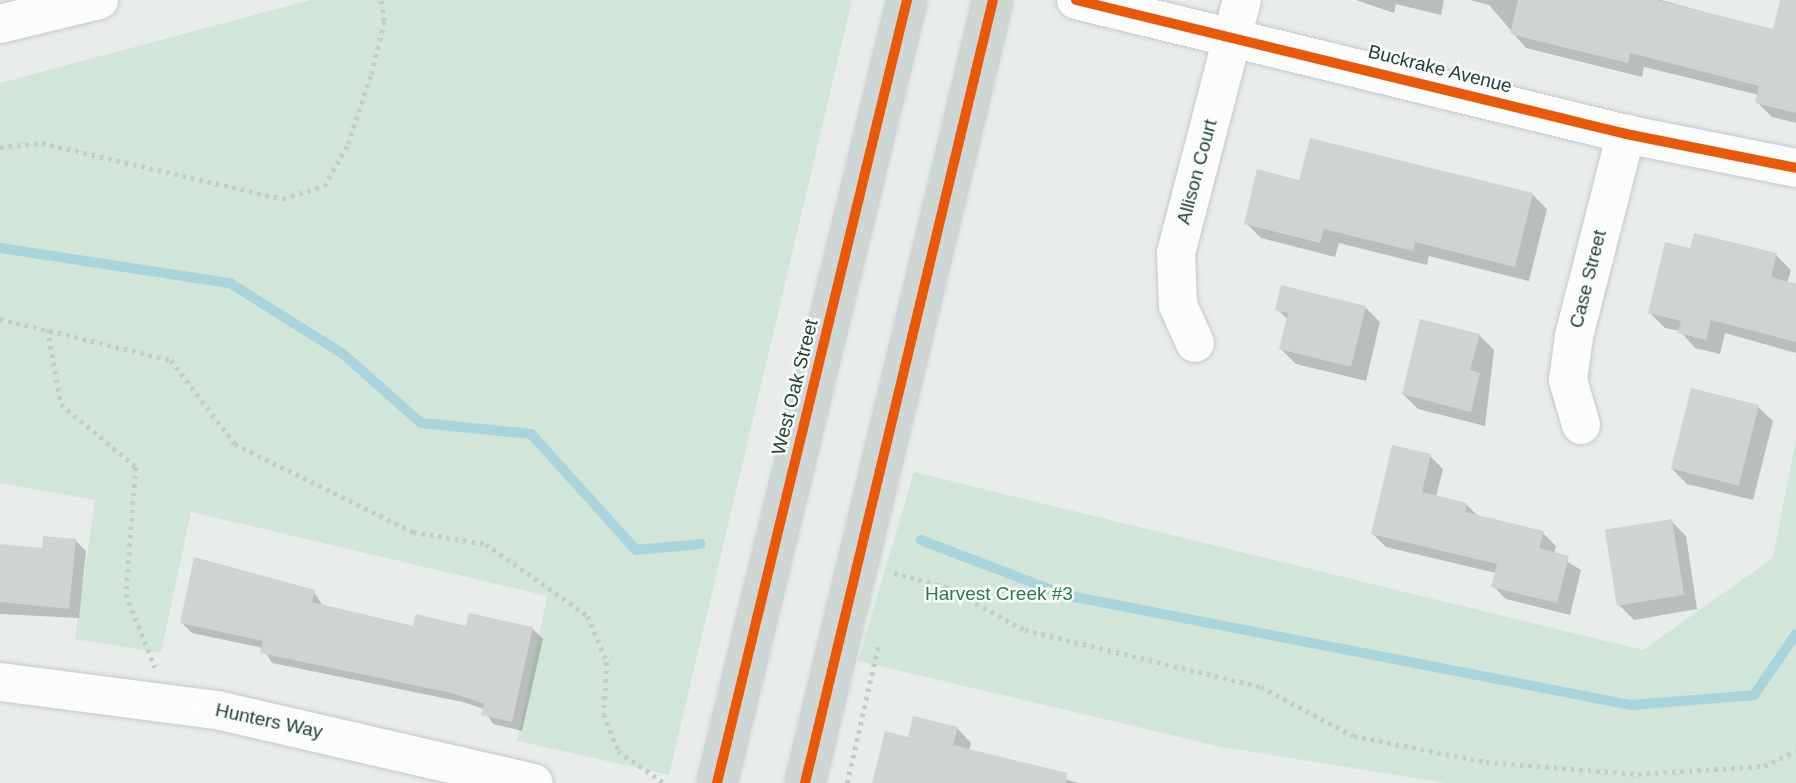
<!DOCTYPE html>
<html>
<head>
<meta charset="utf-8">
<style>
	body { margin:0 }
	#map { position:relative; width:1796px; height:783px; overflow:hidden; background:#e8edeb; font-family:Arial,sans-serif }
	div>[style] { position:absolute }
	.green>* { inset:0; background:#d1e6d8 }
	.shadow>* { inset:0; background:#0003 }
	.stream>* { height:10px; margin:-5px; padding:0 5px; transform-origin:5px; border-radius:5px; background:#a9d4db }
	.building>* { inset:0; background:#cfd4d2; transform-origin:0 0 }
	.path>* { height:4.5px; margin-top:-2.25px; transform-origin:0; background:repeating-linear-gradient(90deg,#c3ccca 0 3.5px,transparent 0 8.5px) }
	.roads { filter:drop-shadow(0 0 2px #c5cac8) drop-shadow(0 0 2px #c5cac8) }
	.minor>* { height:38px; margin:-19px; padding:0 19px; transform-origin:19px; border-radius:19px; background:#fcfcfc }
	.major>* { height:38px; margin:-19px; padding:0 19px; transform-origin:19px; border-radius:19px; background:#cfd7d5 }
	.cycleway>* { height:10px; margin:-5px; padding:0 5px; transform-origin:5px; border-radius:5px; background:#e8590c }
	span { translate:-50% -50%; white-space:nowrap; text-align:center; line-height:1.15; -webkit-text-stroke:5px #f7fbf9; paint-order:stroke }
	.street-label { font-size:19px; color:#24423a }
	.park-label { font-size:19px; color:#2d7a4b }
</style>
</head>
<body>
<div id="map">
	<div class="green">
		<div style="clip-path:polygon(310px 0,852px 0,669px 775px,517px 741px,547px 596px,191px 512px,161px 653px,75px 639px,95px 500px,0 483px,0 83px)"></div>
		<div style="clip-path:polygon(1796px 438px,1796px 783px,1445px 783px,1222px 747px,858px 661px,914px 472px,1643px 650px,1773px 558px)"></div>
	</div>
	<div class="shadow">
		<div style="clip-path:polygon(1356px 0,1444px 0,1441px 15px,1396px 4px,1394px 13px)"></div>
		<div style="clip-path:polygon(1470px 0,1661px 0,1774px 31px,1782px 0,1796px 0,1796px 123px,1772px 117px,1757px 102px,1759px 95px,1644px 67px,1642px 77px,1526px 48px,1489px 5px)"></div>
		<div style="clip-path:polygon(1300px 182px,1532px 194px,1547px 209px,1529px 281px,1429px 256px,1427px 265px,1339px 243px,1335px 257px,1261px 238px,1246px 223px)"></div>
		<div style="clip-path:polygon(1691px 250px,1776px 255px,1791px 270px,1787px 283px,1796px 286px,1796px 353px,1725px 333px,1720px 354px,1695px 348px,1680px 331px,1665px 328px,1650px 313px)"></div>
		<div style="clip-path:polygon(1365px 307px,1380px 322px,1366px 381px,1296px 364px,1281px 349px,1288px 320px,1277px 309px)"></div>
		<div style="clip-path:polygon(1479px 335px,1494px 350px,1485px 426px,1418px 409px,1403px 394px)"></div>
		<div style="clip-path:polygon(1758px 407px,1773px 421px,1753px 500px,1687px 484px,1672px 469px)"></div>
		<div style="clip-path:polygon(1430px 456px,1443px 469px,1436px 497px,1466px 504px,1479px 517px,1543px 533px,1556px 546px,1554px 554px,1581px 570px,1570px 615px,1506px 599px,1493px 586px,1496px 573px,1386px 547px,1373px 534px)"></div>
		<div style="clip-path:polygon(1671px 521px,1686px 536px,1697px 609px,1634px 620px,1619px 605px)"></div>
		<div style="clip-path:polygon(75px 540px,86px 551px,79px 618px,0 614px,0 546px,44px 550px)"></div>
		<div style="clip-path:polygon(314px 592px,323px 606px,415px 628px,532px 628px,543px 639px,522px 731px,493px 724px,484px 709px,463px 702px,272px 663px,263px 648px,192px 633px,182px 623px)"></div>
		<div style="clip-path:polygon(957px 728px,971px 743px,969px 751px,1078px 783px,874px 783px,909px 739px)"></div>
	</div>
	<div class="stream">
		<div style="left:0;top:248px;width:233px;rotate:8.7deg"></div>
		<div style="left:230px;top:283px;width:133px;rotate:32.1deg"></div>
		<div style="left:343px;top:354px;width:104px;rotate:41.5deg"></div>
		<div style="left:421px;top:423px;width:111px;rotate:5.7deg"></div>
		<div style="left:531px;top:434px;width:156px;rotate:47.8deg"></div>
		<div style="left:636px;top:550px;width:65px;rotate:-5.3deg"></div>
		<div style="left:921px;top:540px;width:154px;rotate:20.9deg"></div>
		<div style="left:1065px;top:595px;width:577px;rotate:11deg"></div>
		<div style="left:1631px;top:705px;width:123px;rotate:-4.6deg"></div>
		<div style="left:1754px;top:695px;width:74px;rotate:-55.5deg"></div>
	</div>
	<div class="building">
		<div style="clip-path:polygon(1518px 0,1657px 0,1773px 29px,1780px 0,1796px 0,1796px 113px,1755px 103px,1759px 86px,1630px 53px,1628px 63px,1510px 34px)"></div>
		<div style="clip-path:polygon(1310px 138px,1533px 193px,1515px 267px,1415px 242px,1413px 251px,1324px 229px,1320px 243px,1244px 224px,1257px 169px,1299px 180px)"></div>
		<div style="clip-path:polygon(1694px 233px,1777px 253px,1771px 277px,1796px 284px,1796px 342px,1711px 320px,1706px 340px,1678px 333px,1681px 321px,1648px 313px,1665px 242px,1690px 248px)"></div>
		<div style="clip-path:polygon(1281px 285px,1366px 306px,1351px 367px,1279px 349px,1288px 313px,1275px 310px)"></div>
		<div style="clip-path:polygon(1420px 319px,1480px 334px,1470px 370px,1480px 373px,1471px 412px,1402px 394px)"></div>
		<div style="left:1691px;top:388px;width:70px;height:83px;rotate:14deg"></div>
		<div style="clip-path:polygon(1392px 445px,1431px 454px,1422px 492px,1467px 503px,1465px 512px,1544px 531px,1539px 548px,1569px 556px,1557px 603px,1491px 587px,1497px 564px,1371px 534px)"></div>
		<div style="left:1672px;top:519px;width:77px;height:68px;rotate:81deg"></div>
		<div style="clip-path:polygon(43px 536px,76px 539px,69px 609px,0 602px,0 544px,42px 548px)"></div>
		<div style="clip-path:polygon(194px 557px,315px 590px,312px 602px,413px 626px,416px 614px,466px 626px,469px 613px,533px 627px,512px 722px,481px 715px,484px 704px,452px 693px,260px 653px,263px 641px,180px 623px)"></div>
		<div style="clip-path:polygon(913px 716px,958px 727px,953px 745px,1067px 773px,1066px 783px,872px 783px,885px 731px,908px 737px)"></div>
	</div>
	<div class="path">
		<div style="left:0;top:147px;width:42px;rotate:-5.4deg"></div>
		<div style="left:42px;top:143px;width:247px;rotate:13.1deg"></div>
		<div style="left:283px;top:199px;width:43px;rotate:-17.6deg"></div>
		<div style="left:324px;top:186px;width:48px;rotate:-60.3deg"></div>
		<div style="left:348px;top:144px;width:74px;rotate:-71.8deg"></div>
		<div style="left:371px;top:74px;width:55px;rotate:-76.2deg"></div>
		<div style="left:384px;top:21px;width:21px;rotate:-98deg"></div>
		<div style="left:0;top:319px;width:176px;rotate:13.5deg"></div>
		<div style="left:171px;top:360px;width:106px;rotate:52.7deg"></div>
		<div style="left:235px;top:444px;width:199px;rotate:26.3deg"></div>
		<div style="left:413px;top:532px;width:74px;rotate:9.3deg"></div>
		<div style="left:486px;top:544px;width:125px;rotate:35.2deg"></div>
		<div style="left:588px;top:616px;width:50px;rotate:67.6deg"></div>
		<div style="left:607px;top:662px;width:52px;rotate:93.3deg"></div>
		<div style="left:604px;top:714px;width:40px;rotate:69deg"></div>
		<div style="left:618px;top:751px;width:56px;rotate:34.8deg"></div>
		<div style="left:48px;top:329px;width:76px;rotate:80.2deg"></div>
		<div style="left:61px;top:404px;width:98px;rotate:40deg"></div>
		<div style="left:136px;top:467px;width:127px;rotate:94.5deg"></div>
		<div style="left:126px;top:594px;width:79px;rotate:68.3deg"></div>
		<div style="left:894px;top:573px;width:54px;rotate:15.1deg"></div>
		<div style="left:946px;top:587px;width:90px;rotate:28.6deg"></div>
		<div style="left:1025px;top:630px;width:243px;rotate:13.6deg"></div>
		<div style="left:1261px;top:687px;width:105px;rotate:27.8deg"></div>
		<div style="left:1354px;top:736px;width:135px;rotate:11.1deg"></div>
		<div style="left:1486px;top:762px;width:152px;rotate:4.5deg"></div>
		<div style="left:1638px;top:774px;width:126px;rotate:-3.6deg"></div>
		<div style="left:1764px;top:766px;width:35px;rotate:-25deg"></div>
		<div style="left:847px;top:783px;width:140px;rotate:-77.2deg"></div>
	</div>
	<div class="roads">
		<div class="minor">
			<div style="left:1076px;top:0;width:566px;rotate:13.69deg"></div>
			<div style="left:1626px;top:134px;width:173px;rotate:11.3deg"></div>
			<div style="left:0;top:24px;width:102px;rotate:-13.6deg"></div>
			<div style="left:1195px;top:343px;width:42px;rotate:-114.1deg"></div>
			<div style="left:1178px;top:305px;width:52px;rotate:-92.2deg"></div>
			<div style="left:1176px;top:253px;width:261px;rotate:-75.4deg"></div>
			<div style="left:1581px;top:425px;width:47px;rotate:-106.1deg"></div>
			<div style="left:1568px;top:380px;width:44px;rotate:-82.2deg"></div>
			<div style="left:1574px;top:336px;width:209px;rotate:-75.6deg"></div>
			<div style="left:0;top:682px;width:219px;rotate:7.4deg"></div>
			<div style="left:217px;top:710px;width:325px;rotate:13deg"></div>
		</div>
		<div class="major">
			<div style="left:717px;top:783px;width:806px;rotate:-76.36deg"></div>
			<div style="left:805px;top:783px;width:805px;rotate:-76.5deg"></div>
		</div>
	</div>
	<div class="cycleway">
		<div style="left:1076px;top:0;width:566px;rotate:13.69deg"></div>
		<div style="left:1626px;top:134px;width:173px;rotate:11.3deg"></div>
		<div style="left:717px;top:783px;width:806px;rotate:-76.36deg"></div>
		<div style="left:805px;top:783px;width:805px;rotate:-76.5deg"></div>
	</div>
	<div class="street-label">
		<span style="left:1440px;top:69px;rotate:14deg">Buckrake Avenue</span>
		<span style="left:1197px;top:172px;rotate:-75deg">Allison Court</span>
		<span style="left:1588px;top:279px;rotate:-76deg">Case Street</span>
		<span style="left:795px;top:387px;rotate:-76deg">West Oak Street</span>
		<span style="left:269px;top:721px;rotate:12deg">Hunters Way</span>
	</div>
	<div class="park-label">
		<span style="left:999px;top:594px">Harvest Creek #3</span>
	</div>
</div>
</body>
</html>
